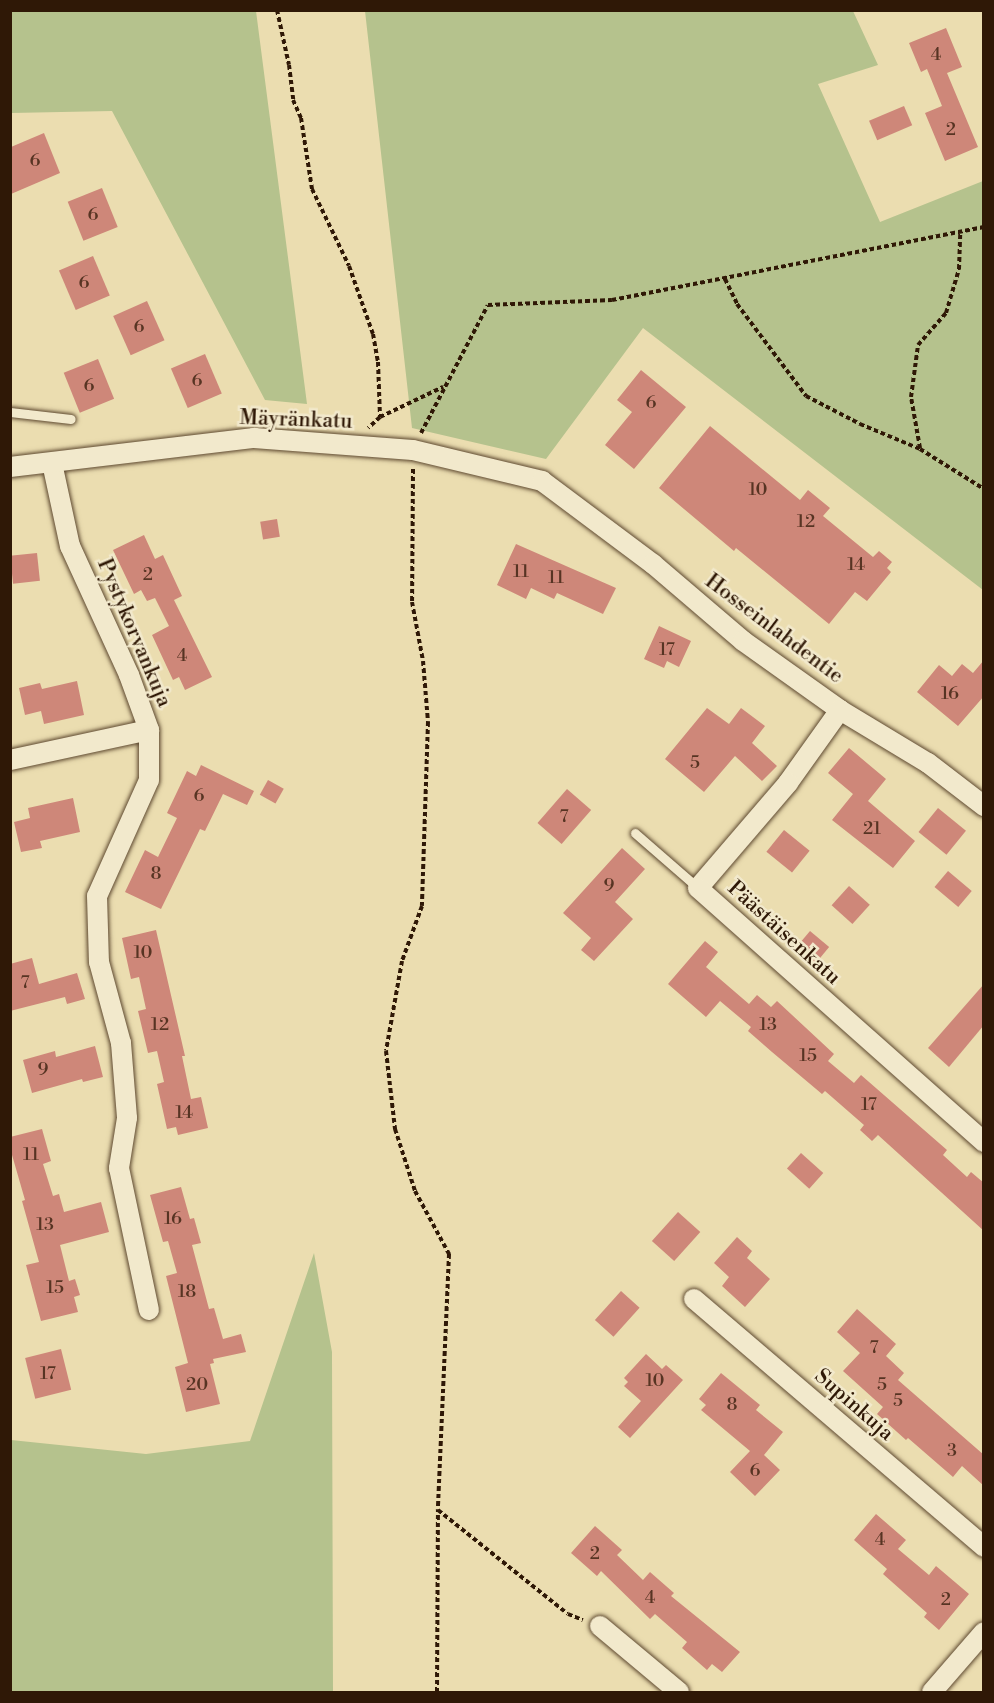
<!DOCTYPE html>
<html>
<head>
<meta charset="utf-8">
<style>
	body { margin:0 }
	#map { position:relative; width:994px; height:1703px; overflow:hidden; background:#ebddb0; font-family:"Libre Bodoni",serif }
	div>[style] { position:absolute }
	.green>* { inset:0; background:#b5c28d }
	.building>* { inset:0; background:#ce8779; transform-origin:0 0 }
	.path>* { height:4px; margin-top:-2px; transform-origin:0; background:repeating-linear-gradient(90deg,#2f1806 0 4.5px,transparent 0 7.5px) }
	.roads { filter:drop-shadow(0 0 2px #5e4930) drop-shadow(0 0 2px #5e4930) }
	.lane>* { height:9px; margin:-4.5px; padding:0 4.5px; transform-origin:4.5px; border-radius:4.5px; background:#f2e9cc }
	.street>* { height:20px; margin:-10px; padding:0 10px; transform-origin:10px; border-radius:10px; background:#f2e9cc }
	span { translate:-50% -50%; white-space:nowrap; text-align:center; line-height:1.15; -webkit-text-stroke:5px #f2e9cc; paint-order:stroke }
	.number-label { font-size:18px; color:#573423 }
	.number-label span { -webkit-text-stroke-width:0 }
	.street-label { font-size:21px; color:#2f1806 }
	.frame { position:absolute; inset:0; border:12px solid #2f1806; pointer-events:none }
</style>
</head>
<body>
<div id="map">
	<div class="green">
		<div style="clip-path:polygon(10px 11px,256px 11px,307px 404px,265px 400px,112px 111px,11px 113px)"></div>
		<div style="clip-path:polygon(365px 11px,853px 11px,878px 65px,818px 84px,880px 222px,983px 181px,983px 590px,643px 328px,546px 459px,412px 428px)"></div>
		<div style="clip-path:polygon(314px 1253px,332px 1352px,333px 1692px,11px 1692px,11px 1440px,146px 1454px,250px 1441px)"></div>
	</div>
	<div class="building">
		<div style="clip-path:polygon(946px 28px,962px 67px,947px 73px,978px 147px,945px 161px,925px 113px,942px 106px,927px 69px,921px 72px,909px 43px)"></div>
		<div style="left:904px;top:106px;width:21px;height:38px;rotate:67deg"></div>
		<div style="clip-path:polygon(44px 133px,60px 173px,11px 194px,11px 147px)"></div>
		<div style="left:102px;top:188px;width:42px;height:37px;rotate:68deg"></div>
		<div style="left:93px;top:256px;width:43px;height:37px;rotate:67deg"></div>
		<div style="left:147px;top:301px;width:43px;height:37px;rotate:66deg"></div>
		<div style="left:205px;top:354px;width:43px;height:37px;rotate:67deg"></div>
		<div style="left:98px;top:359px;width:43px;height:37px;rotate:68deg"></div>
		<div style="clip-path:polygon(641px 370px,686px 407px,634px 469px,605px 445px,632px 412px,617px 400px)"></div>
		<div style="clip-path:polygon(710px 426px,800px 500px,808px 490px,830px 508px,823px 516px,873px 557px,879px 551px,892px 562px,887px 568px,891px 572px,867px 601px,855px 592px,829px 624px,736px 548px,734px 551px,659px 488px)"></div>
		<div style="left:277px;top:519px;width:18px;height:17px;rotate:81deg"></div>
		<div style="clip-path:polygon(144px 535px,155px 559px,163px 555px,182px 596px,174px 600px,212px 677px,185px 690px,179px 677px,173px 680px,152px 635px,169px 626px,155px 598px,147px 601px,141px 590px,134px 594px,113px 550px)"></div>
		<div style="clip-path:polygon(516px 544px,616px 588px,603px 614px,557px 593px,554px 599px,531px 588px,526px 599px,497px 585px)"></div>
		<div style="left:37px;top:553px;width:28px;height:27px;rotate:84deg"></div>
		<div style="clip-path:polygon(659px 626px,691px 641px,679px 667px,667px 661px,664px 668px,644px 659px)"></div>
		<div style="clip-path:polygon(984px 660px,984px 696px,958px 726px,917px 692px,939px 665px,952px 676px,962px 664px,973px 673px)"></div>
		<div style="clip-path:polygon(77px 681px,84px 715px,44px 724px,41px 711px,25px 715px,19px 688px,40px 683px,42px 689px)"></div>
		<div style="clip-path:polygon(707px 708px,729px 724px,741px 708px,765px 726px,752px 743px,777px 766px,762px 781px,735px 756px,704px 792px,665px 759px)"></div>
		<div style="clip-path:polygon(849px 748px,886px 779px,868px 801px,915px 841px,893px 868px,832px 820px,853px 794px,828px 773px)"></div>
		<div style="clip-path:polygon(201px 765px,254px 791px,247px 805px,223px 794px,205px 831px,200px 829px,161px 909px,125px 892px,145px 850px,158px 857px,177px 818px,167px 813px,187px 771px,196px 776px)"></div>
		<div style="left:268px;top:780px;width:18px;height:17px;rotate:29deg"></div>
		<div style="left:567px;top:789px;width:32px;height:45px;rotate:41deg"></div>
		<div style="clip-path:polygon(73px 798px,80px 832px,40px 841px,42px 848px,21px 852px,14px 822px,30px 818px,28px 808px)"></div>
		<div style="left:938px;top:808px;width:36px;height:31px;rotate:39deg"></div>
		<div style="left:784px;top:830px;width:33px;height:28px;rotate:39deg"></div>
		<div style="clip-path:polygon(622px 848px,645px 869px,615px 902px,633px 919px,594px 961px,581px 950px,591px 938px,563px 913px)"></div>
		<div style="left:948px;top:871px;width:31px;height:21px;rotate:40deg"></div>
		<div style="left:849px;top:886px;width:28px;height:26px;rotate:42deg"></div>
		<div style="clip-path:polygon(156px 930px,185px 1056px,182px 1056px,191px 1099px,201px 1097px,208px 1128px,178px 1135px,176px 1127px,167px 1129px,157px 1084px,164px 1082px,157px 1051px,148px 1053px,138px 1011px,146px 1009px,139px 977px,131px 979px,122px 938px)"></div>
		<div style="left:810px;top:931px;width:25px;height:21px;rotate:40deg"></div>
		<div style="clip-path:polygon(705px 941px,718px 952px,706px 967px,749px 1004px,757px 995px,771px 1007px,777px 1001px,834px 1054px,828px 1061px,854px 1083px,861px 1075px,947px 1150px,943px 1155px,967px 1177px,971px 1172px,984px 1183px,984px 1231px,878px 1135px,872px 1141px,860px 1130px,864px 1125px,825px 1091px,822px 1094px,772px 1052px,748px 1031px,751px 1027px,720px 1001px,706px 1017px,668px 984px)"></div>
		<div style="clip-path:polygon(32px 958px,39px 984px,77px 973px,85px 999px,67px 1004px,65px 997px,10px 1011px,10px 964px)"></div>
		<div style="clip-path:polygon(984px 984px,984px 1025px,949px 1067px,928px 1048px)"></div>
		<div style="clip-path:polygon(95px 1046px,103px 1077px,83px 1082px,82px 1079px,32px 1093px,23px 1060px,55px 1051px,56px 1057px)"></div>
		<div style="clip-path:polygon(42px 1129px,51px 1161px,43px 1164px,53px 1196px,59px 1194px,64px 1212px,101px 1202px,109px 1232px,60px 1245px,69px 1281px,75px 1279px,80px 1295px,74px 1297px,78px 1312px,41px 1321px,26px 1265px,39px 1262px,22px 1201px,25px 1200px,10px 1148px,10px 1137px)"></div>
		<div style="left:801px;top:1153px;width:30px;height:21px;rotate:42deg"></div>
		<div style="clip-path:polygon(181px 1187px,190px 1219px,194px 1218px,201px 1243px,192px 1245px,209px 1309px,214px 1308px,223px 1339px,241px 1334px,246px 1352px,213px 1359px,214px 1363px,210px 1364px,220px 1404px,186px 1412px,175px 1367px,188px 1363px,166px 1276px,177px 1273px,168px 1241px,163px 1242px,150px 1195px)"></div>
		<div style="left:678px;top:1212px;width:30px;height:39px;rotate:42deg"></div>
		<div style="clip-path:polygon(737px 1237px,752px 1251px,747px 1258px,770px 1279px,745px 1307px,722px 1286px,729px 1277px,714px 1263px)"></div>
		<div style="left:621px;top:1291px;width:25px;height:39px;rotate:42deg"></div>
		<div style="clip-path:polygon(857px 1309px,896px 1344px,886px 1356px,904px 1373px,898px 1380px,984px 1455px,984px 1486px,962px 1466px,953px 1477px,908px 1438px,906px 1440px,877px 1414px,883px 1407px,843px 1371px,860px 1353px,837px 1332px)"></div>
		<div style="left:61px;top:1349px;width:42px;height:37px;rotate:76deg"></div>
		<div style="clip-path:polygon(646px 1354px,662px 1369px,666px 1365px,683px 1380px,630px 1438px,618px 1427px,641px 1401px,624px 1386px,628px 1382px,624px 1378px)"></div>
		<div style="clip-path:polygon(721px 1373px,760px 1405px,756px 1410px,783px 1432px,764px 1455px,780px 1470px,755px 1496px,730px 1472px,750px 1451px,701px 1410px,706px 1405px,699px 1399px)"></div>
		<div style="clip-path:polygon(876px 1514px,906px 1540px,898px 1549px,929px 1575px,936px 1566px,969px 1594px,939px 1630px,924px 1617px,927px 1613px,883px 1574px,887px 1569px,854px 1540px)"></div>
		<div style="clip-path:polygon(595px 1526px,622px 1550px,617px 1555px,643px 1580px,650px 1572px,674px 1593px,671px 1596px,740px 1652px,722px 1672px,712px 1664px,707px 1670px,682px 1648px,687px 1642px,655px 1614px,650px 1619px,601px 1571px,597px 1576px,571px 1553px)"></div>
	</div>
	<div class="path">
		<div style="left:277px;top:10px;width:56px;rotate:77.7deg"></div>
		<div style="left:289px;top:65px;width:35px;rotate:83deg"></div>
		<div style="left:293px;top:100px;width:20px;rotate:66deg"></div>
		<div style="left:301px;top:118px;width:72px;rotate:81.2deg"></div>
		<div style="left:312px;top:189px;width:85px;rotate:64.3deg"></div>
		<div style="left:349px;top:266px;width:72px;rotate:70.6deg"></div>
		<div style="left:373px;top:334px;width:28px;rotate:80deg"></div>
		<div style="left:378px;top:362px;width:55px;rotate:87.9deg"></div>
		<div style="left:380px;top:417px;width:16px;rotate:137deg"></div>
		<div style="left:725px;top:279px;width:28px;rotate:64deg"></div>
		<div style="left:737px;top:304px;width:115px;rotate:53.1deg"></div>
		<div style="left:806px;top:396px;width:61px;rotate:27.4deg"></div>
		<div style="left:860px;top:424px;width:65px;rotate:22.6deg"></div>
		<div style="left:920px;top:449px;width:75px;rotate:32deg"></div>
		<div style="left:380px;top:417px;width:70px;rotate:-25.5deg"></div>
		<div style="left:421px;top:433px;width:144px;rotate:-62.4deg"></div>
		<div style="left:488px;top:305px;width:124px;rotate:-2.3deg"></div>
		<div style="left:612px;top:300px;width:379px;rotate:-11.1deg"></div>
		<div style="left:920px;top:448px;width:52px;rotate:-100deg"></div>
		<div style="left:911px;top:397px;width:52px;rotate:-82.3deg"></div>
		<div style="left:918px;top:345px;width:43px;rotate:-48.8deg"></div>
		<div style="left:946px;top:313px;width:46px;rotate:-73.5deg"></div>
		<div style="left:959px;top:269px;width:38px;rotate:-88deg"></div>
		<div style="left:413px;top:469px;width:133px;rotate:90.4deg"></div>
		<div style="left:412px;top:602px;width:60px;rotate:79.4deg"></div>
		<div style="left:423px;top:661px;width:61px;rotate:85.3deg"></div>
		<div style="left:428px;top:722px;width:184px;rotate:91.9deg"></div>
		<div style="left:422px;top:906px;width:59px;rotate:110deg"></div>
		<div style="left:402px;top:961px;width:91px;rotate:100.1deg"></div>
		<div style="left:386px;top:1051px;width:79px;rotate:83.4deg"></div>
		<div style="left:395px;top:1129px;width:65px;rotate:72.1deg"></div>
		<div style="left:415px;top:1191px;width:72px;rotate:61.6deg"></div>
		<div style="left:449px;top:1254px;width:256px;rotate:92.5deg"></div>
		<div style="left:437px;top:1692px;width:182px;rotate:-89.7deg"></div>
		<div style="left:438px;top:1510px;width:166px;rotate:38.7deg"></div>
		<div style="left:568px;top:1614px;width:16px;rotate:22deg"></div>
	</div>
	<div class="roads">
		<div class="lane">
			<div style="left:10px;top:412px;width:61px;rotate:6.5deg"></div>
			<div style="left:635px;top:833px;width:84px;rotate:41.1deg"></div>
		</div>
		<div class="street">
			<div style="left:52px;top:463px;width:85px;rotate:77.8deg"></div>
			<div style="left:70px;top:546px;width:142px;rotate:65.4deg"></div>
			<div style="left:129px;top:675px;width:59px;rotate:70deg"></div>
			<div style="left:149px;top:730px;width:50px;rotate:90deg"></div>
			<div style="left:149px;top:780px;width:127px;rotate:114.1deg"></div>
			<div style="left:97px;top:896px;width:66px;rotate:88.3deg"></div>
			<div style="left:99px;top:962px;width:84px;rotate:74.8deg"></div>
			<div style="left:121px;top:1043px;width:75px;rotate:85.4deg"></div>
			<div style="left:127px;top:1118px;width:51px;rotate:99.1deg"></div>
			<div style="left:119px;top:1168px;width:145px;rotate:78.1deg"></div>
			<div style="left:10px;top:467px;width:246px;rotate:-6.8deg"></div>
			<div style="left:254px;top:438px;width:159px;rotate:4.3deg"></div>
			<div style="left:413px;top:450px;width:133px;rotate:13.5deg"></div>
			<div style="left:542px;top:481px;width:139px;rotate:36.8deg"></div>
			<div style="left:653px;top:564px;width:118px;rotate:40.5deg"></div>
			<div style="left:743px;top:641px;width:119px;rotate:35.4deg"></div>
			<div style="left:840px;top:710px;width:103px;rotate:31.1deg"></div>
			<div style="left:928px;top:763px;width:71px;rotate:37.5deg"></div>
			<div style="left:840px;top:710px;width:90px;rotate:125.5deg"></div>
			<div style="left:788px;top:783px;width:138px;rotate:130.6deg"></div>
			<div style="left:698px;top:888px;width:383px;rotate:41.6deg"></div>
			<div style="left:10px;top:760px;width:142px;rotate:-12.2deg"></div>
			<div style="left:694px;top:1299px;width:382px;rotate:40.5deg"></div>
			<div style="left:600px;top:1626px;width:103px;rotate:39.9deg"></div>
			<div style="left:932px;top:1692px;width:79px;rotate:-49.1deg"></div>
		</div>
	</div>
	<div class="number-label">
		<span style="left:936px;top:55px">4</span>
		<span style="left:951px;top:130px">2</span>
		<span style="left:35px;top:161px">6</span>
		<span style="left:93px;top:215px">6</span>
		<span style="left:84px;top:283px">6</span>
		<span style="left:139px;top:327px">6</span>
		<span style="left:197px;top:381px">6</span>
		<span style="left:89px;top:386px">6</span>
		<span style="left:651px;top:403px">6</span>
		<span style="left:758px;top:490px">10</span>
		<span style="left:806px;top:522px">12</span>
		<span style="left:856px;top:565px">14</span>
		<span style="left:521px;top:572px">11</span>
		<span style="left:148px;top:575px">2</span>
		<span style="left:556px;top:578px">11</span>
		<span style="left:667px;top:650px">17</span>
		<span style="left:182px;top:656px">4</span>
		<span style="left:950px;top:694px">16</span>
		<span style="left:695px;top:763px">5</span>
		<span style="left:199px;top:796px">6</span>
		<span style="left:564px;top:817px">7</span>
		<span style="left:872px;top:829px">21</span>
		<span style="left:156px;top:874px">8</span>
		<span style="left:609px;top:886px">9</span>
		<span style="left:143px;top:953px">10</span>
		<span style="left:25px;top:983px">7</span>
		<span style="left:160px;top:1025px">12</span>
		<span style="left:768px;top:1025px">13</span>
		<span style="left:808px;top:1056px">15</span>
		<span style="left:43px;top:1070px">9</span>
		<span style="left:869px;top:1105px">17</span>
		<span style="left:184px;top:1113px">14</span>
		<span style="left:31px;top:1155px">11</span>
		<span style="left:173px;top:1219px">16</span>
		<span style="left:45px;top:1225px">13</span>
		<span style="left:55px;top:1288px">15</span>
		<span style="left:187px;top:1292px">18</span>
		<span style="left:874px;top:1348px">7</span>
		<span style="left:48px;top:1374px">17</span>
		<span style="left:655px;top:1381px">10</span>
		<span style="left:197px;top:1385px">20</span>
		<span style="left:882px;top:1385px">5</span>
		<span style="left:898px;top:1401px">5</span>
		<span style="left:732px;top:1405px">8</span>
		<span style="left:952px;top:1451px">3</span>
		<span style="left:755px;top:1471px">6</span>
		<span style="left:880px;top:1540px">4</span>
		<span style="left:595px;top:1554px">2</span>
		<span style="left:650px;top:1598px">4</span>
		<span style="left:946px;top:1600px">2</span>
	</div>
	<div class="street-label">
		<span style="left:296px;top:420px;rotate:2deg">Mäyränkatu</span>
		<span style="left:774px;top:629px;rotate:37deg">Hosseinlahdentie</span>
		<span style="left:134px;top:633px;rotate:67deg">Pystykorvankuja</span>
		<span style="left:784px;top:933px;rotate:42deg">Päästäisenkatu</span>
		<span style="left:854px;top:1405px;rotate:41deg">Supinkuja</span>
	</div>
	<div class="frame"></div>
</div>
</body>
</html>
